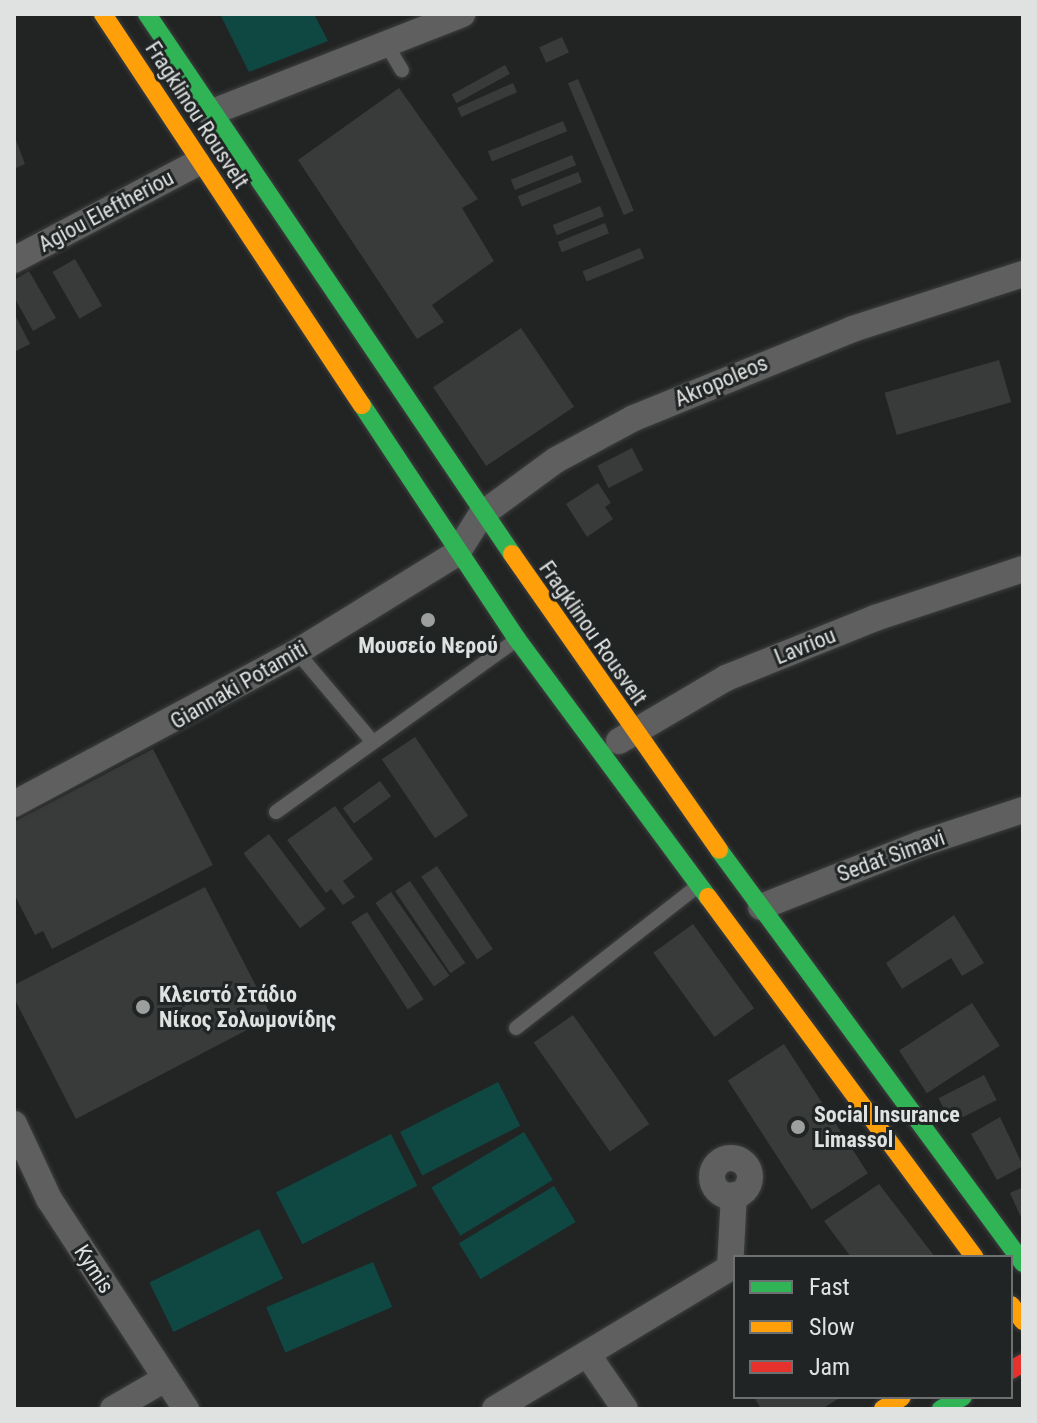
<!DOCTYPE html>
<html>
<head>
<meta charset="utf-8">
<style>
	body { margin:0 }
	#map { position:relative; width:1037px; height:1423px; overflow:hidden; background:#222323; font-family:"Roboto Condensed",sans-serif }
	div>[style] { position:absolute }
	.green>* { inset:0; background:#0f4843; transform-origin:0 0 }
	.building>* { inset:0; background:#393a3a; transform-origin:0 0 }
	.roads { filter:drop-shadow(0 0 2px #3d3f3f) drop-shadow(0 0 2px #3d3f3f) }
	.lane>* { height:14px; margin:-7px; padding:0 7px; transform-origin:7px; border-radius:7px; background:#5e5f5e }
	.street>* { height:26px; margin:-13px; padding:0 13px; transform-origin:13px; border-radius:13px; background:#5e5f5e }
	.street>.ring { margin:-13px; padding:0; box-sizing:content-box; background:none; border:26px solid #5e5f5e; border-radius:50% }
	.fast>* { height:18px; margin:-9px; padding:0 9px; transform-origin:9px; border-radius:9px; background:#30b455 }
	.slow>* { height:18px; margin:-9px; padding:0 9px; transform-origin:9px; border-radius:9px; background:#ff9f0a }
	.jam>* { height:18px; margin:-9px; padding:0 9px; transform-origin:9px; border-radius:9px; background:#e5322d }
	.dots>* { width:22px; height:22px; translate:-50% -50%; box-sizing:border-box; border:4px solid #212424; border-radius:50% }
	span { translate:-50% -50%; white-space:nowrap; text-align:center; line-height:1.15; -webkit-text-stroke:6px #212424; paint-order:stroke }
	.street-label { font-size:22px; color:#dfe2e1 }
	.poi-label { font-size:22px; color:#dfe2e1; font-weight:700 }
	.left { translate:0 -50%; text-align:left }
	.frame { position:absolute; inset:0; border:16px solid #dfe2e1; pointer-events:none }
	.legend { position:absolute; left:733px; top:1255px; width:280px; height:144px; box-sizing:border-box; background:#212424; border:2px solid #6d7070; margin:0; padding:10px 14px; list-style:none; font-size:24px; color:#dfe2e1 }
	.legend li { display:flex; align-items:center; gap:16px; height:40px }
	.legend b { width:40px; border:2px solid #6d7070 }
</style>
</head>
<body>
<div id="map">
	<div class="green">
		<div style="clip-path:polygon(220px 14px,314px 14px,328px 41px,249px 72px)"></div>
		<div style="left:498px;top:1082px;width:49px;height:110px;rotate:63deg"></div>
		<div style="left:524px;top:1132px;width:56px;height:108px;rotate:59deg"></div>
		<div style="left:391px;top:1134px;width:58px;height:129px;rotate:63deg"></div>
		<div style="left:554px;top:1186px;width:42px;height:111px;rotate:59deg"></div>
		<div style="left:259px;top:1229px;width:55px;height:122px;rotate:64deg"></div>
		<div style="left:373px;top:1262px;width:49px;height:116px;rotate:67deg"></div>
	</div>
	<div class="building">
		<div style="left:562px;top:37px;width:17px;height:25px;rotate:66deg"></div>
		<div style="left:505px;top:65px;width:10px;height:61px;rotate:61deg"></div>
		<div style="left:578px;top:79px;width:143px;height:11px;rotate:67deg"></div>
		<div style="left:513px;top:83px;width:10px;height:61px;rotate:66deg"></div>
		<div style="clip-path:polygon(399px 88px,478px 199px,462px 208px,494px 261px,432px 305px,444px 322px,417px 339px,298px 160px)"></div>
		<div style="left:563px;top:121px;width:11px;height:81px;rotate:68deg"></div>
		<div style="clip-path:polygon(14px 135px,25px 164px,14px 169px)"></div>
		<div style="left:572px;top:155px;width:11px;height:66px;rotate:68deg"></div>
		<div style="left:578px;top:172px;width:11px;height:65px;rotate:68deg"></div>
		<div style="left:600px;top:206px;width:11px;height:51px;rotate:68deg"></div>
		<div style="left:605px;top:223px;width:11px;height:51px;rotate:68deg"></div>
		<div style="left:640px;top:248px;width:11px;height:62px;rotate:68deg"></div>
		<div style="left:75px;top:259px;width:54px;height:26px;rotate:60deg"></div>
		<div style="clip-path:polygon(29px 271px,56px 318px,33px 331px,14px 297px,14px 280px)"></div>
		<div style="clip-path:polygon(14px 313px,30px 344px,14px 352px)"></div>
		<div style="left:521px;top:328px;width:95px;height:106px;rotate:56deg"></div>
		<div style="left:999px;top:360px;width:44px;height:119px;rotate:74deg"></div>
		<div style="left:632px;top:448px;width:25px;height:39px;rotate:63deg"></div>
		<div style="clip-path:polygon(598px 483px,611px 503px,605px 507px,613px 519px,587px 537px,566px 504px)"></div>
		<div style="left:415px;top:737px;width:95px;height:40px;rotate:56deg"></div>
		<div style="clip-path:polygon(153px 749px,213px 865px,52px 949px,43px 931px,35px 935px,14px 894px,14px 822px)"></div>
		<div style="left:380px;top:781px;width:19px;height:46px;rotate:54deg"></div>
		<div style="clip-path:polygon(335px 806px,373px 859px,343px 881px,355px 897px,343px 905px,331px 889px,326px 893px,287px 840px)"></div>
		<div style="left:269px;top:834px;width:94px;height:32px;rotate:53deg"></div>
		<div style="left:437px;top:866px;width:100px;height:19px;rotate:56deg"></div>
		<div style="left:410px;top:881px;width:99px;height:18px;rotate:56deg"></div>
		<div style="clip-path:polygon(205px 887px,272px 1017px,76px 1119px,14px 998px,14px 985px)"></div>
		<div style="left:391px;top:892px;width:102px;height:19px;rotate:55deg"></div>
		<div style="left:367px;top:912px;width:104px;height:19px;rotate:57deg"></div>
		<div style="clip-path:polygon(954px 915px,984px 963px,962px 976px,951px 958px,902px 989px,886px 963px)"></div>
		<div style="left:693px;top:924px;width:104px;height:49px;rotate:54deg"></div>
		<div style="left:972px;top:1003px;width:51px;height:87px;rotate:57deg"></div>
		<div style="left:573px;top:1015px;width:133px;height:48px;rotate:55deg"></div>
		<div style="left:784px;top:1044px;width:154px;height:67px;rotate:57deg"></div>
		<div style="left:984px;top:1075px;width:28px;height:51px;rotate:63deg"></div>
		<div style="clip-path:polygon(1000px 1117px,1023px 1166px,997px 1180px,971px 1134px)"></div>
		<div style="clip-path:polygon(879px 1184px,935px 1257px,851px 1257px,824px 1221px)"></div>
		<div style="clip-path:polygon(1023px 1187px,1023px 1222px,1010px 1193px)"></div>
		<div style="clip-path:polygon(754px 1397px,841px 1397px,822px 1409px,761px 1409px)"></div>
	</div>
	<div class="roads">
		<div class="lane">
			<div style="left:385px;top:42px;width:33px;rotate:59deg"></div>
			<div style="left:297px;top:652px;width:116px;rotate:49.9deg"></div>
			<div style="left:276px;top:812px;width:295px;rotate:-35.6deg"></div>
			<div style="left:516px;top:1028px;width:231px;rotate:-38deg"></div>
		</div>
		<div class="street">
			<div style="left:210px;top:113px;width:271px;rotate:-21.4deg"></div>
			<div style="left:14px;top:260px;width:207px;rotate:-27.9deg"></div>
			<div style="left:619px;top:741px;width:124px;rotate:-30.5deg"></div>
			<div style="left:726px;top:678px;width:161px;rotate:-21.9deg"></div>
			<div style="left:875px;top:618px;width:156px;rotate:-18.3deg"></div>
			<div style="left:14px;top:804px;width:321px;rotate:-28.2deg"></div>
			<div style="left:297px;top:652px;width:188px;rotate:-31.7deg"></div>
			<div style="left:457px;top:553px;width:45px;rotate:-57.7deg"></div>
			<div style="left:481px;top:515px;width:93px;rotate:-36.3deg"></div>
			<div style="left:556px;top:460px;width:89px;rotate:-28.3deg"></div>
			<div style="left:634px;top:418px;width:236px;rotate:-22.1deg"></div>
			<div style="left:853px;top:329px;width:179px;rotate:-17.9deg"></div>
			<div style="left:761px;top:907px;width:171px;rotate:-21.6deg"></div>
			<div style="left:920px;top:844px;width:108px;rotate:-18.3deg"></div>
			<div style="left:14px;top:1124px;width:83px;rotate:65deg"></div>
			<div style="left:49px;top:1199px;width:251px;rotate:56.9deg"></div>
			<div class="ring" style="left:712px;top:1158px;width:12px;height:12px"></div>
			<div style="left:588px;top:1355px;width:65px;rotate:55.6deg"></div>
			<div style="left:113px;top:1409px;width:60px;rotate:-30deg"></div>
			<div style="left:495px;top:1409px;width:274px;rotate:-31deg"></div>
			<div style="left:730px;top:1268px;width:73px;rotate:-86.9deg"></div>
		</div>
		<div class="fast">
			<div style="left:147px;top:14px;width:652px;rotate:55.94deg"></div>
			<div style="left:362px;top:405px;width:281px;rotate:56.5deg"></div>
			<div style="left:517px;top:639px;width:321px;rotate:53.5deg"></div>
			<div style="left:719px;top:850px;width:513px;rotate:53.64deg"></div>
			<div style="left:941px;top:1409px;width:25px;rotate:-29deg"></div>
		</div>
		<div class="slow">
			<div style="left:103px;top:14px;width:469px;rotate:56.5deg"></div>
			<div style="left:512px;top:554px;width:361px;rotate:55deg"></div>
			<div style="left:708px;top:897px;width:448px;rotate:53.5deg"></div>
			<div style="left:1011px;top:1305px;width:20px;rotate:53deg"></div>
			<div style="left:883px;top:1409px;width:22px;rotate:-32deg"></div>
		</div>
		<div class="jam">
			<div style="left:1011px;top:1370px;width:14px;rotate:-30deg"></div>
		</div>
	</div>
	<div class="dots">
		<div style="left:428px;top:620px;background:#9d9f9e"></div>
		<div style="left:143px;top:1007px;background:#9d9f9e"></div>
		<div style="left:798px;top:1127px;background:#9d9f9e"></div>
	</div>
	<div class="street-label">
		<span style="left:197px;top:115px;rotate:57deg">Fragklinou Rousvelt</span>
		<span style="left:106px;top:211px;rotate:-28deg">Agiou Eleftheriou</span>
		<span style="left:721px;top:381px;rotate:-23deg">Akropoleos</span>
		<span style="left:593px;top:633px;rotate:55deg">Fragklinou Rousvelt</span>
		<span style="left:805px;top:646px;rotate:-22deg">Lavriou</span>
		<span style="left:239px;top:685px;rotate:-30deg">Giannaki Potamiti</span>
		<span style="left:891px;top:856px;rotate:-20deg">Sedat Simavi</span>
		<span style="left:94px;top:1269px;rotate:57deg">Kymis</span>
	</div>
	<div class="poi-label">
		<span style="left:428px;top:646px">Μουσείο Νερού</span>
		<span class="left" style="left:159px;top:1007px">Κλειστό Στάδιο<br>Νίκος Σολωμονίδης</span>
		<span class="left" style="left:814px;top:1127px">Social Insurance<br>Limassol</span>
	</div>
	<div class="frame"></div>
	<ul class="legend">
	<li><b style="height:10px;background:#30b455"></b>Fast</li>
	<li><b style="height:10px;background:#ff9f0a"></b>Slow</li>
	<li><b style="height:10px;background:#e5322d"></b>Jam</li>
	</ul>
</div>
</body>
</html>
